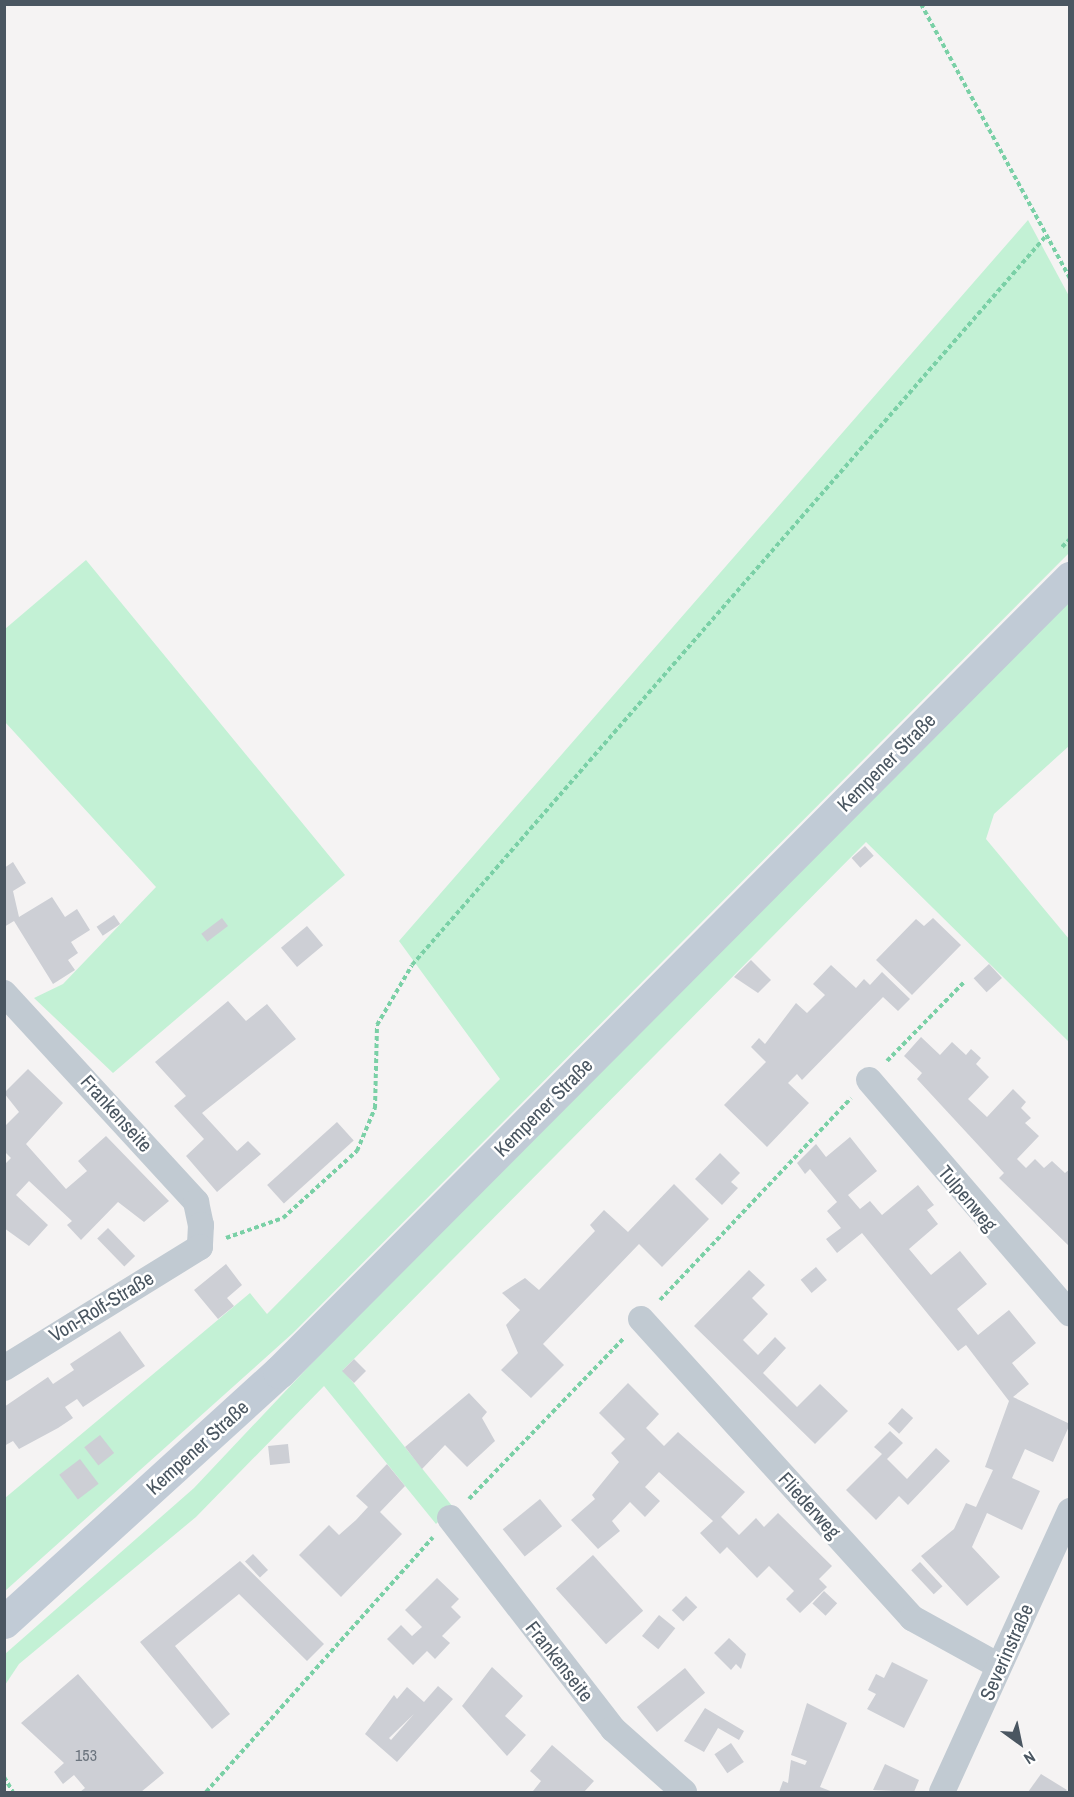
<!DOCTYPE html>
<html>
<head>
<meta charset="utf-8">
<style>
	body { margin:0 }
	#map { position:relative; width:1074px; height:1797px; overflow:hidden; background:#f5f3f3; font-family:"Archivo Narrow",sans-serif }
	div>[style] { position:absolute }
	.green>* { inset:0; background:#c3f1d5 }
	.building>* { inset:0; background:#cdcfd5; transform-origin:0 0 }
	.path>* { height:4px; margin-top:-2px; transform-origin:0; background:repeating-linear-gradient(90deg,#7ad0a6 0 4.5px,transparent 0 7.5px) }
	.minor>* { height:26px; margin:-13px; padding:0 13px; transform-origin:13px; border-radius:13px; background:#c1cad2 }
	.secondary>* { height:33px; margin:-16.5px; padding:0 16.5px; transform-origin:16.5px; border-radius:16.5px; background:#c1cbd6 }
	span { translate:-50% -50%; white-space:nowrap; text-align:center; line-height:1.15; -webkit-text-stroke:5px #fff; paint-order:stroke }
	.number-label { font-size:16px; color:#6b747e }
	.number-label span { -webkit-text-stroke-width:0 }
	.street-label { font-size:20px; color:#4a5661 }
	.frame { position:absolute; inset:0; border:6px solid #4a5661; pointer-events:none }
	.north { position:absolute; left:990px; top:1713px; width:60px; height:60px; -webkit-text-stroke:4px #fff; paint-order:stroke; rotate:147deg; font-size:16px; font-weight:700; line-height:24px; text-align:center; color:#4a5661 }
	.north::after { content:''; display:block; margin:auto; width:21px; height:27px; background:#4a5661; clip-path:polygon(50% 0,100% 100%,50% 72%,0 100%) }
</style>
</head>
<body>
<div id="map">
	<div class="green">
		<div style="clip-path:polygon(1028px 220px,1069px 296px,1069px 553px,293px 1333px,5px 1591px,5px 1498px,250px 1293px,267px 1314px,500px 1079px,399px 941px)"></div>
		<div style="clip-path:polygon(86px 560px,345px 875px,113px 1073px,34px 998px,63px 984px,156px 887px,5px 722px,5px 629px)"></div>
		<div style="clip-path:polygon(1069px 597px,1069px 746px,994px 814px,986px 839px,1069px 939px,1069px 1042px,866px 842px,343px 1370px,453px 1507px,436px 1524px,324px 1386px,196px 1517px,19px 1664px,5px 1685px,5px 1654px,194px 1488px,396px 1274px)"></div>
	</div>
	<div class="building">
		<div style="left:865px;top:846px;width:13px;height:18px;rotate:48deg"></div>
		<div style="clip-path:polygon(13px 862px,26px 883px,13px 891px,19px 917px,52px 897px,65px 917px,77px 909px,90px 930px,71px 942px,78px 953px,68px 960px,75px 970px,53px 984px,14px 921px,4px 927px,4px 868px)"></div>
		<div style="left:114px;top:915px;width:11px;height:21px;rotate:56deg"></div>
		<div style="left:222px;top:918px;width:10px;height:26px;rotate:53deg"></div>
		<div style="clip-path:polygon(933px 918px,961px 945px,912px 995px,876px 960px,916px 919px,924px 926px)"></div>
		<div style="left:307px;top:926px;width:25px;height:34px;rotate:50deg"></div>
		<div style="clip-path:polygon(751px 960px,771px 980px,758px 993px,734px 977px)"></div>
		<div style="left:989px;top:964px;width:19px;height:21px;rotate:47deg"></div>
		<div style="clip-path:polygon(831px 965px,856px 988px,864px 979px,870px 985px,882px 972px,910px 999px,898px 1011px,883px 997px,802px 1080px,797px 1074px,788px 1083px,809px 1103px,767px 1147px,724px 1105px,766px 1062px,751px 1047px,759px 1038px,765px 1044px,796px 1003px,807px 1013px,825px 995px,813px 984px)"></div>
		<div style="clip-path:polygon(228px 1001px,246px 1021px,267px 1004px,296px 1039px,202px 1113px,237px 1151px,248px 1141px,261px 1154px,217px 1192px,186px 1156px,204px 1139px,174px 1106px,186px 1096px,155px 1062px)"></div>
		<div style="clip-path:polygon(921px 1037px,940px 1055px,952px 1042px,966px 1055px,971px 1049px,981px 1058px,976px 1064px,989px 1077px,968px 1099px,987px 1117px,1013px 1089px,1026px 1102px,1021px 1108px,1031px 1118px,1025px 1123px,1039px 1136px,1017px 1159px,1026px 1168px,1035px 1159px,1044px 1168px,1052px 1161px,1065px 1173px,1070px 1169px,1070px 1247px,999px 1178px,1004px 1173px,917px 1079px,922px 1073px,904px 1056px)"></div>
		<div style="clip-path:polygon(28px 1069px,63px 1103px,26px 1144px,66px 1189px,87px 1171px,78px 1161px,106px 1136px,169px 1201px,144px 1222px,118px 1202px,81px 1240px,67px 1225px,72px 1221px,29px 1181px,16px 1195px,48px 1225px,29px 1246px,4px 1228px,4px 1165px,11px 1158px,4px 1151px,4px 1127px,19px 1112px,4px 1093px)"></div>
		<div style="left:337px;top:1122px;width:25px;height:94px;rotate:48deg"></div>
		<div style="clip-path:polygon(850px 1137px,877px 1171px,848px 1195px,860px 1209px,870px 1201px,882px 1215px,918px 1185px,934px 1205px,927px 1210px,938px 1224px,909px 1249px,931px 1275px,960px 1251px,987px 1284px,957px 1309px,978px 1335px,1009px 1310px,1036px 1343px,1012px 1363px,1029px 1384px,1013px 1397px,1070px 1424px,1053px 1462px,1025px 1449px,1012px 1478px,1040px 1491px,1022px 1530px,987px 1513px,972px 1547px,1000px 1577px,967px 1606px,921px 1556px,954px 1529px,966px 1503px,976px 1507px,993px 1470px,985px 1467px,1009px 1401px,966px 1345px,958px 1351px,862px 1233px,837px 1253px,826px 1239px,841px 1228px,827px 1211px,837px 1202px,810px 1169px,805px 1174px,797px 1163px,816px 1144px,826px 1157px)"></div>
		<div style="clip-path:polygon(720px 1153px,740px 1173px,731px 1182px,738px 1188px,722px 1205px,695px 1179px)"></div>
		<div style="clip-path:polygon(674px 1184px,709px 1219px,662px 1267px,639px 1244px,543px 1344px,564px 1365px,531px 1398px,501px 1370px,518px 1353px,506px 1325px,520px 1310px,502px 1293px,525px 1278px,539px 1290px,595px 1231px,590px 1225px,604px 1210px,628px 1232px)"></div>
		<div style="left:108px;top:1228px;width:39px;height:15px;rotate:46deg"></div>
		<div style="clip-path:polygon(226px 1264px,242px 1285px,227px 1298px,234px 1306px,218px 1319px,194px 1290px)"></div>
		<div style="left:816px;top:1267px;width:17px;height:20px;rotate:50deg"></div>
		<div style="clip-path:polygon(749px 1270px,765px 1285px,752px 1298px,768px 1314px,743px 1340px,758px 1355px,775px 1337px,786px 1348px,763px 1373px,797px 1407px,820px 1384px,848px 1411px,815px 1444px,694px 1326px)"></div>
		<div style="clip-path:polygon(120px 1331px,145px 1366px,83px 1407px,77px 1399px,65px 1407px,73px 1418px,58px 1428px,19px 1449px,13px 1441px,4px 1446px,4px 1407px,48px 1377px,53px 1384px,74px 1370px,70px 1364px)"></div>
		<div style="left:354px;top:1359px;width:17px;height:17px;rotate:45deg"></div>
		<div style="clip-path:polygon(628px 1383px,659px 1414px,646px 1428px,664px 1446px,678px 1432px,745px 1492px,721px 1517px,739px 1535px,756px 1518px,764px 1527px,778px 1513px,832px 1566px,819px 1579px,827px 1587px,800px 1613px,786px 1599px,794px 1591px,769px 1566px,757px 1578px,727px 1547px,720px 1554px,700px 1533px,713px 1521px,659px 1472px,645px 1487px,660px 1501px,645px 1517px,630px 1502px,612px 1521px,620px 1531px,598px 1549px,571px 1520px,595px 1499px,592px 1495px,619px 1462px,611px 1453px,625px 1439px,599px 1413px)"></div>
		<div style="clip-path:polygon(469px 1393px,487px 1412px,482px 1418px,495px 1441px,467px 1467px,445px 1445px,422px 1469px,405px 1447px)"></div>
		<div style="left:902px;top:1408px;width:15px;height:21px;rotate:42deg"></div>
		<div style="clip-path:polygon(890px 1431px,903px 1443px,887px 1459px,907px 1479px,936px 1448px,950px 1461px,908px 1505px,899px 1496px,876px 1520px,846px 1490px,882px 1454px,874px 1447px)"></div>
		<div style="left:100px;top:1435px;width:23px;height:20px;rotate:52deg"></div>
		<div style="left:288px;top:1444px;width:19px;height:20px;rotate:84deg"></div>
		<div style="left:80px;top:1459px;width:31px;height:26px;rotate:53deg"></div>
		<div style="clip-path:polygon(387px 1464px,405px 1486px,380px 1512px,402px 1534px,341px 1597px,299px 1555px,329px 1525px,339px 1535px,356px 1520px,368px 1507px,356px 1496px)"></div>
		<div style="left:540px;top:1499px;width:35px;height:48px;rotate:51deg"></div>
		<div style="left:253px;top:1554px;width:22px;height:11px;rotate:47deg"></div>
		<div style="left:593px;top:1555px;width:75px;height:50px;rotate:48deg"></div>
		<div style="clip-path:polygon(240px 1561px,324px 1644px,307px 1661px,239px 1594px,175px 1646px,230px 1714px,212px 1729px,140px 1642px)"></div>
		<div style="left:920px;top:1562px;width:33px;height:12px;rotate:47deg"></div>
		<div style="clip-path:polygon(437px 1578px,459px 1599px,451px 1607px,461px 1617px,442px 1636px,450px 1643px,435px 1659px,427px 1651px,413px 1665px,387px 1639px,401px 1625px,412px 1636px,422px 1627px,405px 1610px)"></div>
		<div style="left:824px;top:1591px;width:18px;height:17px;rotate:43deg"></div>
		<div style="left:686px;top:1596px;width:16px;height:20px;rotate:45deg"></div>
		<div style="left:659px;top:1615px;width:21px;height:27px;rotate:39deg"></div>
		<div style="clip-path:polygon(729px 1638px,746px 1654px,741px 1669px,736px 1664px,731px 1670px,714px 1653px)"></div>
		<div style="clip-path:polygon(892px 1662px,928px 1680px,904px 1728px,867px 1709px,876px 1694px,868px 1690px,876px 1674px,884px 1678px)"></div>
		<div style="clip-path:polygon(492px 1667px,523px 1696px,505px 1716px,526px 1735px,507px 1756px,462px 1706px)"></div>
		<div style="left:685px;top:1668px;width:32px;height:62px;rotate:51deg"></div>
		<div style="clip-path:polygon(78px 1674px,164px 1773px,141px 1792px,80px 1792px,85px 1788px,74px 1775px,63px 1784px,54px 1772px,64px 1763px,21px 1723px)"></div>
		<div style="clip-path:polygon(evenodd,438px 1686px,453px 1699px,397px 1762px,365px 1734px,394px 1695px,397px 1699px,407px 1687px,424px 1702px,438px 1686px,414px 1714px,391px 1740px,389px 1738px,414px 1714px)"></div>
		<div style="clip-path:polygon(807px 1703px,847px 1723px,820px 1787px,833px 1792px,779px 1792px,783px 1781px,788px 1783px,791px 1760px,805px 1765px,807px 1761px,791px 1755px)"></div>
		<div style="clip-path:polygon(705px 1708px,744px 1731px,739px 1740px,718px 1728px,704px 1752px,684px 1741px)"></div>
		<div style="left:731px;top:1743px;width:23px;height:20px;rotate:56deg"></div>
		<div style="clip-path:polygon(552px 1745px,594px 1781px,584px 1792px,533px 1791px,541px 1781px,530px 1771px)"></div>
		<div style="clip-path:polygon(885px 1764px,919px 1780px,914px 1792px,873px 1790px)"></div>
		<div style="clip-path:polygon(1041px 1774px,1067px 1790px,1065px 1792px,1028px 1792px)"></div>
	</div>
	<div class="path">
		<div style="left:921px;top:4px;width:312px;rotate:61.5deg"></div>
		<div style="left:1062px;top:547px;width:11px;rotate:-45deg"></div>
		<div style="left:887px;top:1061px;width:110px;rotate:-45.7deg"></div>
		<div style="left:226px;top:1238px;width:60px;rotate:-19.3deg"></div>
		<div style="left:283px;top:1218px;width:100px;rotate:-42.2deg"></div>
		<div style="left:357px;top:1151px;width:47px;rotate:-67.3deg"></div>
		<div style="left:375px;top:1108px;width:83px;rotate:-88.6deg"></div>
		<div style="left:377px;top:1025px;width:69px;rotate:-59.7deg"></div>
		<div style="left:412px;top:965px;width:966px;rotate:-48.99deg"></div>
		<div style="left:660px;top:1300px;width:278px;rotate:-46.6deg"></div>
		<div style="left:469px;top:1499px;width:223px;rotate:-46.1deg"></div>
		<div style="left:4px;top:1777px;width:17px;rotate:59deg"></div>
		<div style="left:206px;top:1792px;width:341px;rotate:-48.3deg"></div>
	</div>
	<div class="minor">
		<div style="left:4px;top:993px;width:284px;rotate:47.4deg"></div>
		<div style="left:196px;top:1202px;width:24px;rotate:78deg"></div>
		<div style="left:201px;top:1225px;width:22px;rotate:93deg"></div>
		<div style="left:200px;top:1247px;width:230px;rotate:148.3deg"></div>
		<div style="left:869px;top:1080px;width:308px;rotate:49.3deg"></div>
		<div style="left:641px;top:1319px;width:404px;rotate:47.8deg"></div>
		<div style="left:912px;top:1618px;width:99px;rotate:28.9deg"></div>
		<div style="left:450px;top:1518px;width:267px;rotate:52.3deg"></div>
		<div style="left:613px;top:1729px;width:95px;rotate:41.6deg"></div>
		<div style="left:942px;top:1792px;width:309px;rotate:-65.5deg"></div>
	</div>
	<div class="secondary">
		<div style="left:4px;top:1622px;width:372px;rotate:-42.3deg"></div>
		<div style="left:279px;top:1372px;width:1121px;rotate:-45.11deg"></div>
	</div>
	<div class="number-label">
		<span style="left:86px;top:1755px">153</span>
	</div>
	<div class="street-label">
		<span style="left:886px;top:762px;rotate:-45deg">Kempener Straße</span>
		<span style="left:543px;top:1107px;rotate:-45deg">Kempener Straße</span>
		<span style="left:117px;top:1113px;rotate:48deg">Frankenseite</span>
		<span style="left:968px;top:1198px;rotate:50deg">Tulpenweg</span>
		<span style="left:101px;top:1306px;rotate:-31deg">Von-Rolf-Straße</span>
		<span style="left:197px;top:1447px;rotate:-42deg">Kempener Straße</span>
		<span style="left:810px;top:1505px;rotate:48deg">Fliederweg</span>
		<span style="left:1006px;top:1652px;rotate:-66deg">Severinstraße</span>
		<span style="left:560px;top:1661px;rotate:52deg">Frankenseite</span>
	</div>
	<div class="frame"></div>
	<div class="north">N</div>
</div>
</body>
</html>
